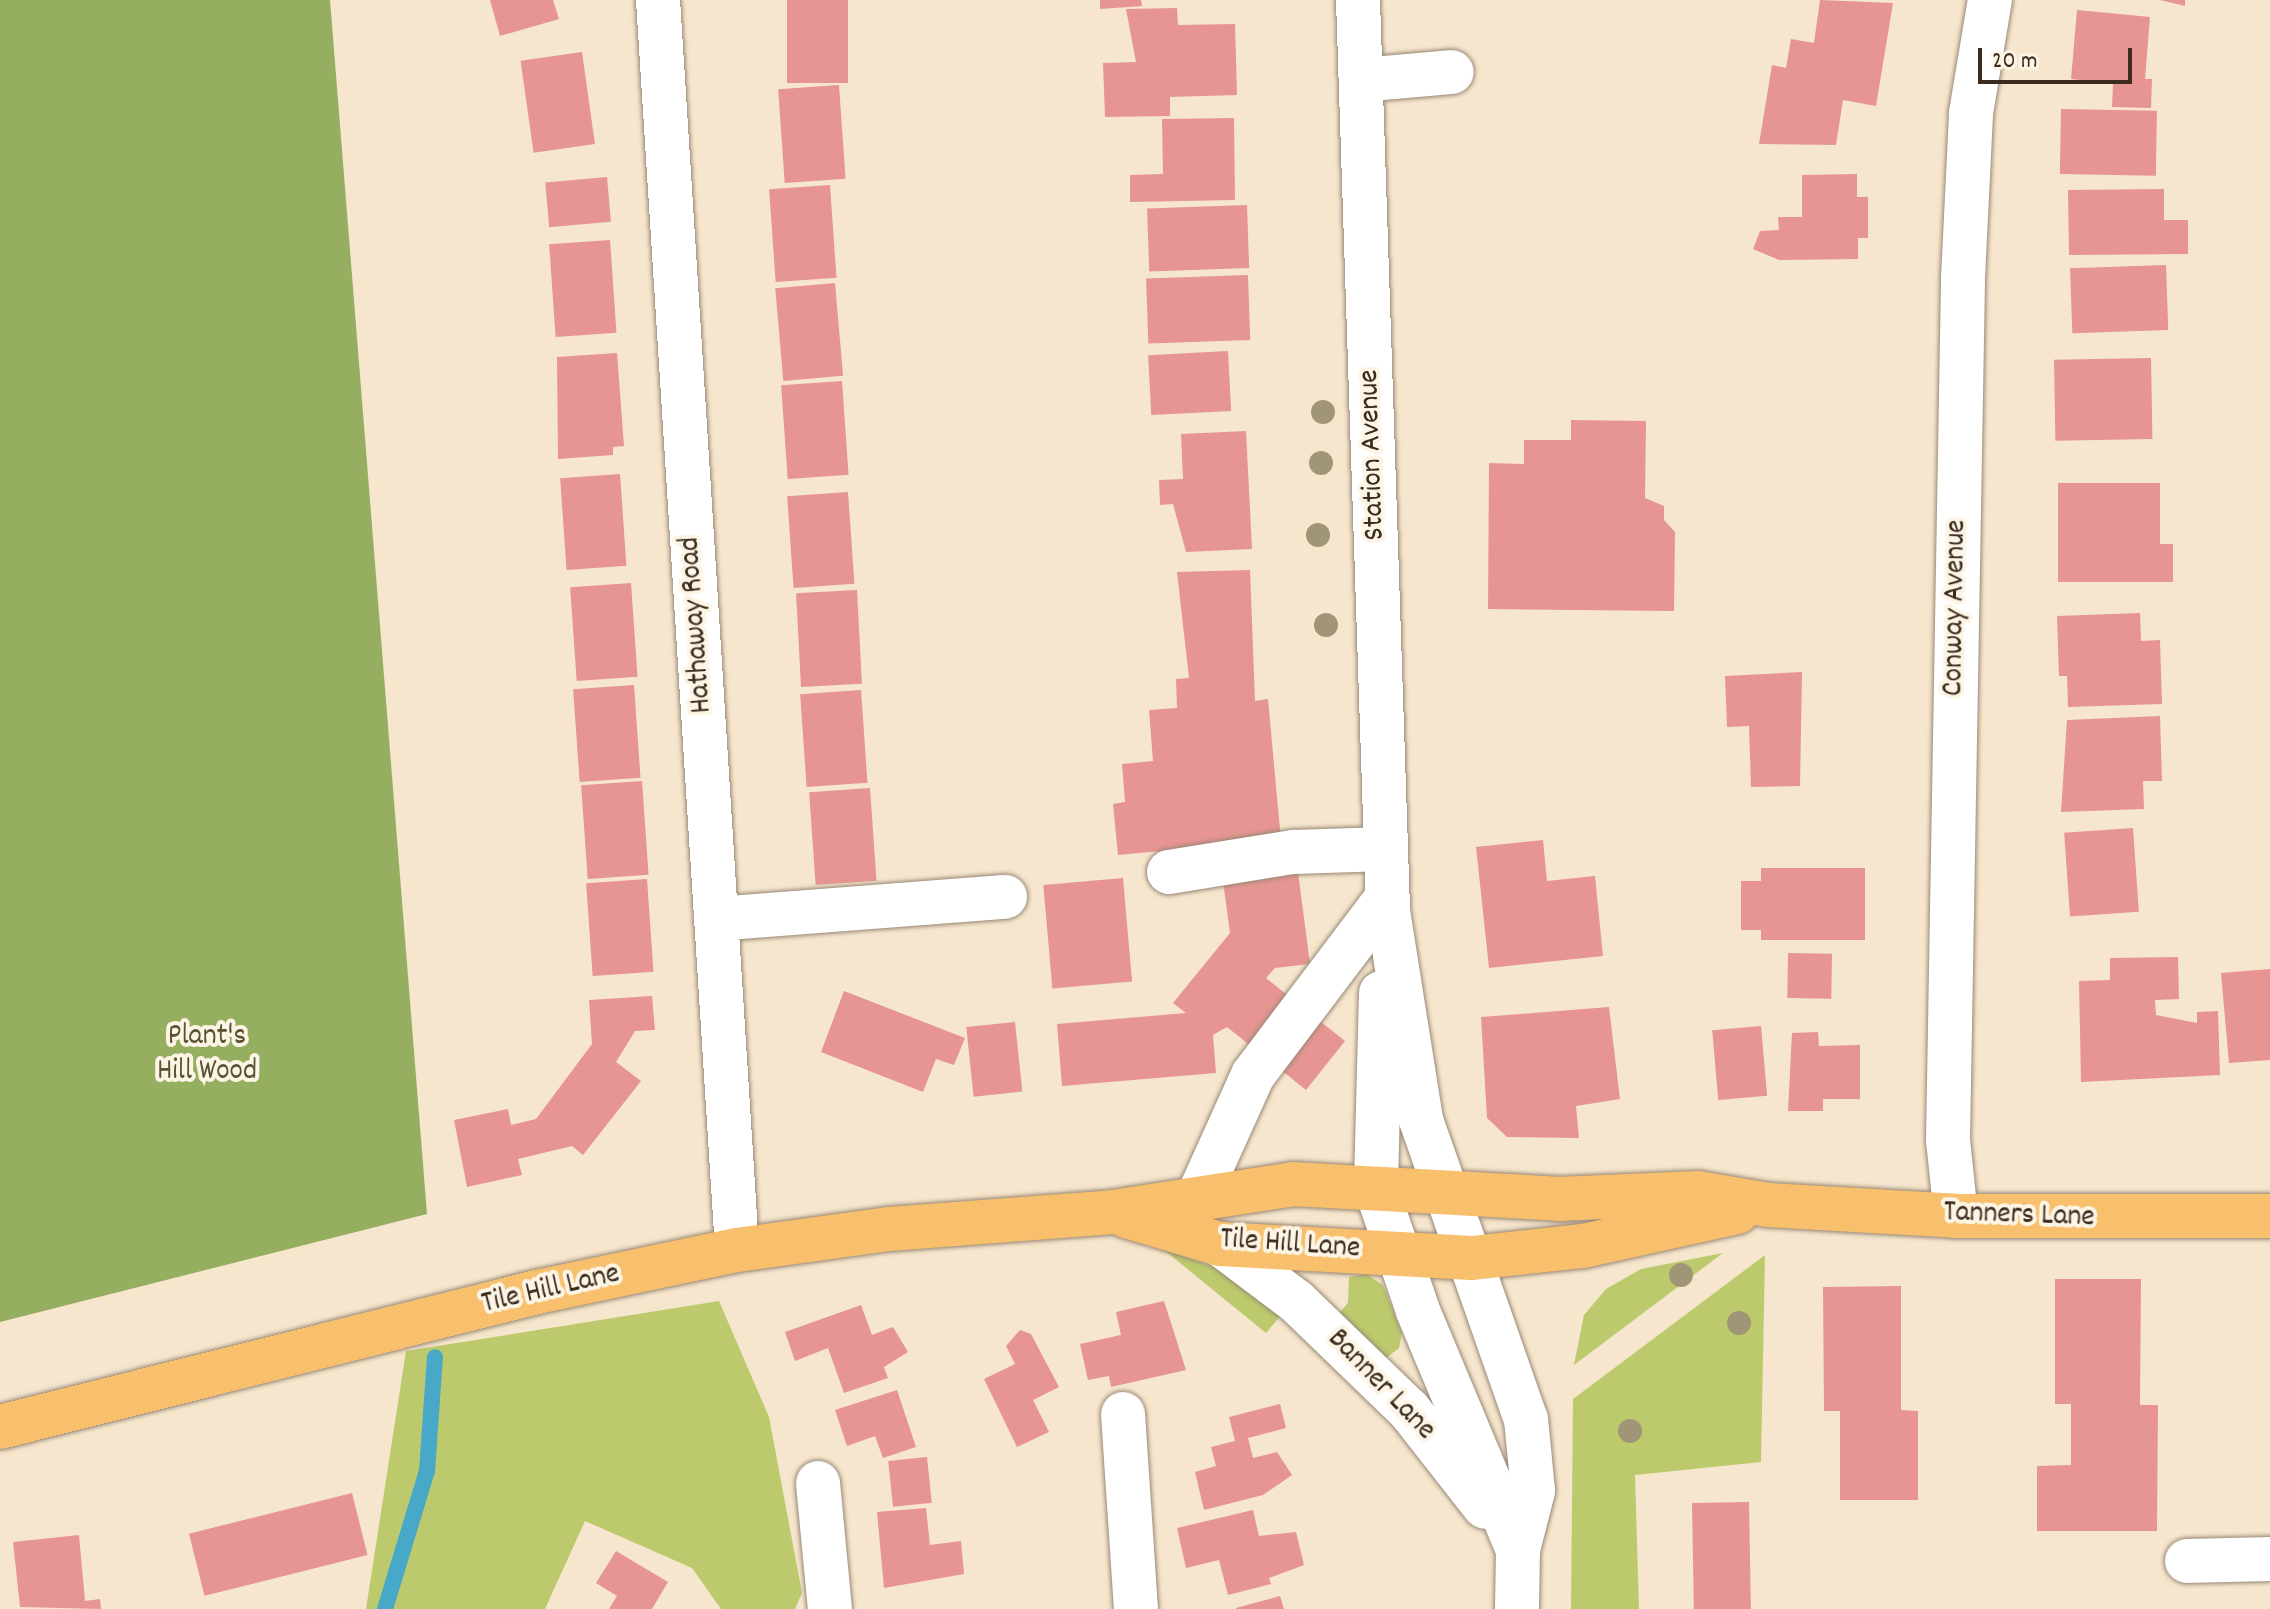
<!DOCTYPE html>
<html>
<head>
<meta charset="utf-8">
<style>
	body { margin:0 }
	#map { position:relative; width:2270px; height:1609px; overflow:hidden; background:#f6e6cd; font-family:Dekko,sans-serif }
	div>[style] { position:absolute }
	.green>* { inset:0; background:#bcca6d }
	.forest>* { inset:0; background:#95ae60 }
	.stream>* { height:16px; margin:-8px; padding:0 8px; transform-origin:8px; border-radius:8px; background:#48a8c7 }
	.building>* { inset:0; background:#e69592; transform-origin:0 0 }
	.roads { filter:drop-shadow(0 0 2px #988876) drop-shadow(0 0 2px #988876) }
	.minor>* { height:44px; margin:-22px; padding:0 22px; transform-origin:22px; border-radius:22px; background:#fff }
	.major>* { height:44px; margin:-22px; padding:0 22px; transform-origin:22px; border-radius:22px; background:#f8bf6c }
	.trees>* { width:24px; height:24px; margin:-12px; border-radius:50%; background:#a19578 }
	span { translate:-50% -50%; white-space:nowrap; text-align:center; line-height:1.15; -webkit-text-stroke:8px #fcf5e5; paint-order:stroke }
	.street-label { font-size:30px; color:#3b2a1e }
	.park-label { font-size:30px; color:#5b5232 }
	.scale { position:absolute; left:1978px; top:48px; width:154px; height:36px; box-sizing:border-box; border:4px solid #3b2a1e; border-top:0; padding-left:10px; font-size:24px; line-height:28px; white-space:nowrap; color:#3b2a1e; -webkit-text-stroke:6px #fcf5e5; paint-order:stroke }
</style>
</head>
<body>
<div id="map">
	<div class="green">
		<div style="clip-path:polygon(1164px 1250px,1253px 1280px,1287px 1308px,1266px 1333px)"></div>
		<div style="clip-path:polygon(1723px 1253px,1574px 1365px,1584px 1315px,1606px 1289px,1641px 1269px)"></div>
		<div style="clip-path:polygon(1765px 1255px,1761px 1462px,1635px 1475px,1639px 1609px,1571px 1609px,1573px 1399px)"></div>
		<div style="clip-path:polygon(1366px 1274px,1383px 1285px,1402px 1333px,1399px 1348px,1385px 1359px,1334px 1319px,1348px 1303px,1349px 1277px)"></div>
		<div style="clip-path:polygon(719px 1301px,769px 1417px,802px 1593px,795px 1609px,721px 1609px,692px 1568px,585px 1521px,545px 1609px,366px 1609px,406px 1351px)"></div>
	</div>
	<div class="forest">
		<div style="clip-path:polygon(0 0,330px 0,427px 1214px,0 1322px)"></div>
	</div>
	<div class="stream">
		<div style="left:385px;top:1609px;width:144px;rotate:-73.1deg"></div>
		<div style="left:427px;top:1471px;width:114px;rotate:-86deg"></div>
	</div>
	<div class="building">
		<div style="clip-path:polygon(490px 0,553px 0,559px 19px,500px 36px)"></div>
		<div style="left:787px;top:0;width:61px;height:83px"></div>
		<div style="clip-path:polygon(1100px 0,1141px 0,1142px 6px,1100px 9px)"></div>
		<div style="clip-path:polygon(1820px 0,1893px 3px,1876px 106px,1843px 100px,1836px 145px,1759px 144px,1772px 65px,1786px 68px,1791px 39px,1814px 43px)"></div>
		<div style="clip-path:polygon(2160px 0,2185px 0,2185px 6px)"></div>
		<div style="clip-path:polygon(1177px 8px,1178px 25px,1235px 24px,1237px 95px,1170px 97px,1170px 116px,1105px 117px,1103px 63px,1136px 62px,1126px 9px)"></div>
		<div style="clip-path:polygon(2077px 10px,2150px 17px,2145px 79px,2152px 79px,2151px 108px,2112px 107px,2113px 84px,2071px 79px)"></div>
		<div style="left:582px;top:52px;width:93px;height:62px;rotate:82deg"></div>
		<div style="left:839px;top:85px;width:94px;height:61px;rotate:86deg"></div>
		<div style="left:2061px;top:109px;width:96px;height:65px;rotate:1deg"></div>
		<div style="clip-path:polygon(1234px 118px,1235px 200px,1130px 202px,1130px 175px,1163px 174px,1162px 119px)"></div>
		<div style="clip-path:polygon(1857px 174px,1857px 197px,1868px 197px,1868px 238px,1858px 238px,1858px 259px,1779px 260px,1753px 249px,1760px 231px,1779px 230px,1778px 217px,1802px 217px,1802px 175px)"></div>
		<div style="left:607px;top:177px;width:45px;height:62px;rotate:85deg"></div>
		<div style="left:830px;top:185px;width:93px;height:61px;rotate:86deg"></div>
		<div style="clip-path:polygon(2164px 189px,2164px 220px,2188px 220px,2188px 254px,2069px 255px,2068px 190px)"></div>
		<div style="left:1247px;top:205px;width:63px;height:100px;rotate:88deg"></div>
		<div style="left:610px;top:240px;width:93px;height:61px;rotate:86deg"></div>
		<div style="left:2166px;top:265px;width:65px;height:96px;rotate:88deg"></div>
		<div style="left:1248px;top:275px;width:65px;height:102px;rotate:88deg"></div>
		<div style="left:835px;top:283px;width:93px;height:60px;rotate:85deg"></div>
		<div style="left:1228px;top:351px;width:60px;height:80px;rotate:87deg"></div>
		<div style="clip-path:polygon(617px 353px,624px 446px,613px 447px,613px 455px,558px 459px,557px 357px)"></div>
		<div style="left:2151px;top:358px;width:81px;height:97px;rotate:89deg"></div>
		<div style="left:842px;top:381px;width:94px;height:61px;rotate:86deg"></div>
		<div style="clip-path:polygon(1571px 420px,1646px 421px,1645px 498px,1664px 506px,1664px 520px,1675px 532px,1674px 611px,1488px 609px,1489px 463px,1524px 464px,1524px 440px,1571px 440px)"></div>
		<div style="clip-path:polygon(1246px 431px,1252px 549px,1186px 552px,1173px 504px,1160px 505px,1159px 480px,1183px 479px,1181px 434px)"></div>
		<div style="left:620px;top:474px;width:92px;height:60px;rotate:86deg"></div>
		<div style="clip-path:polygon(2058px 483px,2160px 483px,2160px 544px,2173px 544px,2173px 582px,2058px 582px)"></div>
		<div style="left:848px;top:492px;width:92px;height:61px;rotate:86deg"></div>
		<div style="clip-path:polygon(1250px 570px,1255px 701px,1268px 699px,1281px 840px,1118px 855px,1113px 804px,1125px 802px,1122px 764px,1153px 761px,1149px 710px,1177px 708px,1176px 679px,1189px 678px,1177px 572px)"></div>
		<div style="left:631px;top:583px;width:94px;height:61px;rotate:86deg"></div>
		<div style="left:857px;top:590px;width:94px;height:61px;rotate:87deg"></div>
		<div style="clip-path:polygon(2140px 613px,2141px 641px,2160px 640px,2162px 704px,2068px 707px,2067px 676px,2059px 676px,2057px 616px)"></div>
		<div style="clip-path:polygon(1802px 672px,1800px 786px,1751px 787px,1749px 726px,1727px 727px,1725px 676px)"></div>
		<div style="left:634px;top:685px;width:93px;height:61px;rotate:86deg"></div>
		<div style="left:861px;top:690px;width:93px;height:61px;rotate:86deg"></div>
		<div style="clip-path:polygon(2160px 716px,2162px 781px,2143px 781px,2144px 809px,2061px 812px,2067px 720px)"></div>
		<div style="left:642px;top:781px;width:94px;height:61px;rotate:86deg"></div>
		<div style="left:870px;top:788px;width:93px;height:61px;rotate:86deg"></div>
		<div style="left:2133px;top:828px;width:84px;height:69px;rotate:86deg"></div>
		<div style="clip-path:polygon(1543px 840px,1547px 881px,1595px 876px,1603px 956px,1489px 968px,1476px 847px)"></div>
		<div style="clip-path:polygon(1297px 864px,1310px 964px,1275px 968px,1266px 978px,1345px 1041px,1306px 1090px,1227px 1027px,1213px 1035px,1216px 1073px,1062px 1086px,1057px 1024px,1186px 1013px,1173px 1003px,1230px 933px,1222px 874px)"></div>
		<div style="clip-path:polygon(1761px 868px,1865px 868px,1865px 940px,1761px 940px,1761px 930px,1741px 930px,1741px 881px,1761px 881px)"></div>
		<div style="left:1123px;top:878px;width:104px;height:80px;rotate:85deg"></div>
		<div style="left:647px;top:879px;width:93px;height:61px;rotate:86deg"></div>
		<div style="left:1788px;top:953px;width:44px;height:45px;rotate:1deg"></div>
		<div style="clip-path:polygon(2178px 957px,2179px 999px,2155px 1000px,2156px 1015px,2197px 1023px,2197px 1012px,2218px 1011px,2220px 1075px,2081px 1082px,2079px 981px,2110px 980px,2110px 958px)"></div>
		<div style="clip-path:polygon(2270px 969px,2270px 1060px,2229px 1063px,2221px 973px)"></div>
		<div style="clip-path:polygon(844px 991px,965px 1038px,954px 1065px,936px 1059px,923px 1092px,821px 1052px)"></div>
		<div style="clip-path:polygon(652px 996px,655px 1030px,635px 1031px,616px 1062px,641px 1081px,583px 1155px,572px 1146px,518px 1159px,522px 1175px,467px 1187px,454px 1120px,508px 1109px,511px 1125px,536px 1119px,592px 1044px,589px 1000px)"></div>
		<div style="clip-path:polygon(1609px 1007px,1620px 1099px,1576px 1106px,1579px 1138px,1507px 1137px,1487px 1118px,1481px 1017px)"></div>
		<div style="left:1015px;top:1022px;width:70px;height:49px;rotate:84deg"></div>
		<div style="left:1761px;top:1026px;width:70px;height:49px;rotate:85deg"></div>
		<div style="clip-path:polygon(1818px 1032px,1819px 1046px,1860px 1045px,1860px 1099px,1823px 1099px,1823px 1111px,1788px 1111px,1792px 1033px)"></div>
		<div style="clip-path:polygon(2055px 1279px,2141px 1279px,2140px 1405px,2158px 1405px,2157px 1531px,2037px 1531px,2037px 1466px,2071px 1465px,2071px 1404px,2055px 1404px)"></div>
		<div style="clip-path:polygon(1901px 1286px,1901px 1410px,1918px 1411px,1918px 1500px,1840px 1500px,1840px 1411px,1824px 1411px,1823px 1287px)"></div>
		<div style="clip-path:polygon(1164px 1301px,1186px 1370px,1111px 1387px,1109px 1376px,1088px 1380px,1080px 1344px,1121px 1335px,1116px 1312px)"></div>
		<div style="clip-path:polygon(861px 1305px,872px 1335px,893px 1327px,908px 1352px,884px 1367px,888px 1378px,844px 1393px,828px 1348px,795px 1361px,785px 1332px)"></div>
		<div style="clip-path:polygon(1020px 1330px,1031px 1334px,1059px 1387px,1033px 1400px,1049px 1432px,1017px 1447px,984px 1379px,1015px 1364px,1006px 1346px)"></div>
		<div style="clip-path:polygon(897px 1390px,916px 1447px,883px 1458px,875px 1436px,847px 1446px,835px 1410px)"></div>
		<div style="clip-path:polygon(1280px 1404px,1286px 1428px,1248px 1438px,1253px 1458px,1277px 1452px,1292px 1475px,1263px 1495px,1204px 1510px,1195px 1472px,1216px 1466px,1211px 1447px,1235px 1441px,1229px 1417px)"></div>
		<div style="left:927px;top:1457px;width:46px;height:39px;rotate:84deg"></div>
		<div style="left:352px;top:1493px;width:64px;height:168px;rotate:76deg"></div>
		<div style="left:1749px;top:1502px;width:107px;height:57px;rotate:89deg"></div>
		<div style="clip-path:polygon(926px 1508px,930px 1545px,961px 1541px,964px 1574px,884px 1588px,877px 1512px)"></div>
		<div style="clip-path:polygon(1253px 1510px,1259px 1536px,1296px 1532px,1304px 1565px,1269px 1578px,1271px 1584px,1228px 1595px,1219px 1560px,1186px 1568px,1177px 1528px)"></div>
		<div style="clip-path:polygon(79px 1535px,85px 1601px,100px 1599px,101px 1609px,20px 1607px,13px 1542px)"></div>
		<div style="clip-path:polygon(616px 1551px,668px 1582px,652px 1609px,609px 1609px,617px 1596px,596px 1583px)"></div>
		<div style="clip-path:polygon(1280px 1596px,1284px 1609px,1236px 1609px,1236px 1608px)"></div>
	</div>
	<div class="roads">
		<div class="minor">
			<div style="left:658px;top:0;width:1252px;rotate:86.38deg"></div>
			<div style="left:1358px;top:0;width:911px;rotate:88.11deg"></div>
			<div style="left:1388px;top:911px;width:212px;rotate:81deg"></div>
			<div style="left:1421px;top:1120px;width:317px;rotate:70.7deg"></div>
			<div style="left:1526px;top:1419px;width:72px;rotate:84.4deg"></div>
			<div style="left:1533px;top:1491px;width:61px;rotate:104.3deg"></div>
			<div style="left:1518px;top:1550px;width:59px;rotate:91deg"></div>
			<div style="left:1361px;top:80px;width:91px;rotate:-5deg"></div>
			<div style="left:1169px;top:872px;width:126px;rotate:-9.2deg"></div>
			<div style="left:1293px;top:852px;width:93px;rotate:-1.8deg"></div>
			<div style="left:716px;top:919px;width:290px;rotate:-4.4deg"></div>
			<div style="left:1381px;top:993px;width:195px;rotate:91.5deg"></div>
			<div style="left:1376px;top:1188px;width:130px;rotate:71.1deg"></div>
			<div style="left:1418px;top:1311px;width:259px;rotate:67.3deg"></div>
			<div style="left:1197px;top:1199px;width:136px;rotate:-65.7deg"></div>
			<div style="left:1253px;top:1075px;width:222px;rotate:-52.9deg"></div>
			<div style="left:1956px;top:1216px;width:76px;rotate:-96deg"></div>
			<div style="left:1948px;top:1140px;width:862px;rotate:-89deg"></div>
			<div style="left:1963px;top:278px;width:165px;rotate:-87.2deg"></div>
			<div style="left:1971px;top:113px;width:115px;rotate:-80.5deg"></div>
			<div style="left:1220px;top:1244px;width:95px;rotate:36.9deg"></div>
			<div style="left:1296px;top:1301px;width:157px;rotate:44deg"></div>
			<div style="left:1409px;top:1410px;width:123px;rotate:51.9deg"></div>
			<div style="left:1123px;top:1414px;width:195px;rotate:86.2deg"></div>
			<div style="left:818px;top:1483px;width:127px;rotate:84.6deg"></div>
			<div style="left:2187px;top:1561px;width:83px;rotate:-1.4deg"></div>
		</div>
		<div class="major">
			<div style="left:1126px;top:1216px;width:98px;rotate:16.6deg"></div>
			<div style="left:1220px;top:1244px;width:252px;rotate:3.2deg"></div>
			<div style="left:1472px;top:1258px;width:112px;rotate:-6.2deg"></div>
			<div style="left:1583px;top:1246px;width:158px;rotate:-12.4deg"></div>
			<div style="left:0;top:1427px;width:554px;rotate:-14.11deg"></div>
			<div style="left:537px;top:1292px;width:204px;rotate:-11.9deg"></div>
			<div style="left:737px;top:1250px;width:153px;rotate:-7.9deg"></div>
			<div style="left:889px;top:1229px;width:225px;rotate:-4.3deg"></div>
			<div style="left:1113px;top:1212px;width:182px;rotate:-8.8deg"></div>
			<div style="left:1293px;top:1184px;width:265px;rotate:3.2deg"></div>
			<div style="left:1558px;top:1199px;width:140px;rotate:-2.5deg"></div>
			<div style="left:1698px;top:1193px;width:71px;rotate:9.7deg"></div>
			<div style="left:1768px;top:1205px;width:188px;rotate:3.3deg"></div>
			<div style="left:1956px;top:1216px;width:314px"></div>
		</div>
	</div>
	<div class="trees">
		<div style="left:1323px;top:412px"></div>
		<div style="left:1321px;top:463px"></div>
		<div style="left:1318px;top:535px"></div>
		<div style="left:1326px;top:625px"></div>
		<div style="left:1681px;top:1275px"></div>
		<div style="left:1739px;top:1323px"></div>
		<div style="left:1630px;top:1431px"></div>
	</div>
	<div class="street-label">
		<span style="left:1374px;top:455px;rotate:-92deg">Station Avenue</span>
		<span style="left:1957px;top:608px;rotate:-89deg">Conway Avenue</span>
		<span style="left:698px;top:625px;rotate:-94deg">Hathaway Road</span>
		<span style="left:2019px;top:1217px;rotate:2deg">Tanners Lane</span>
		<span style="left:1290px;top:1246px;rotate:4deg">Tile Hill Lane</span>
		<span style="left:551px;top:1291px;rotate:-13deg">Tile Hill Lane</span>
		<span style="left:1380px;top:1386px;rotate:46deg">Banner Lane</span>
	</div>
	<div class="park-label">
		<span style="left:207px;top:1055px">Plant's<br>Hill Wood</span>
	</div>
	<div class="scale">20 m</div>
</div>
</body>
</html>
